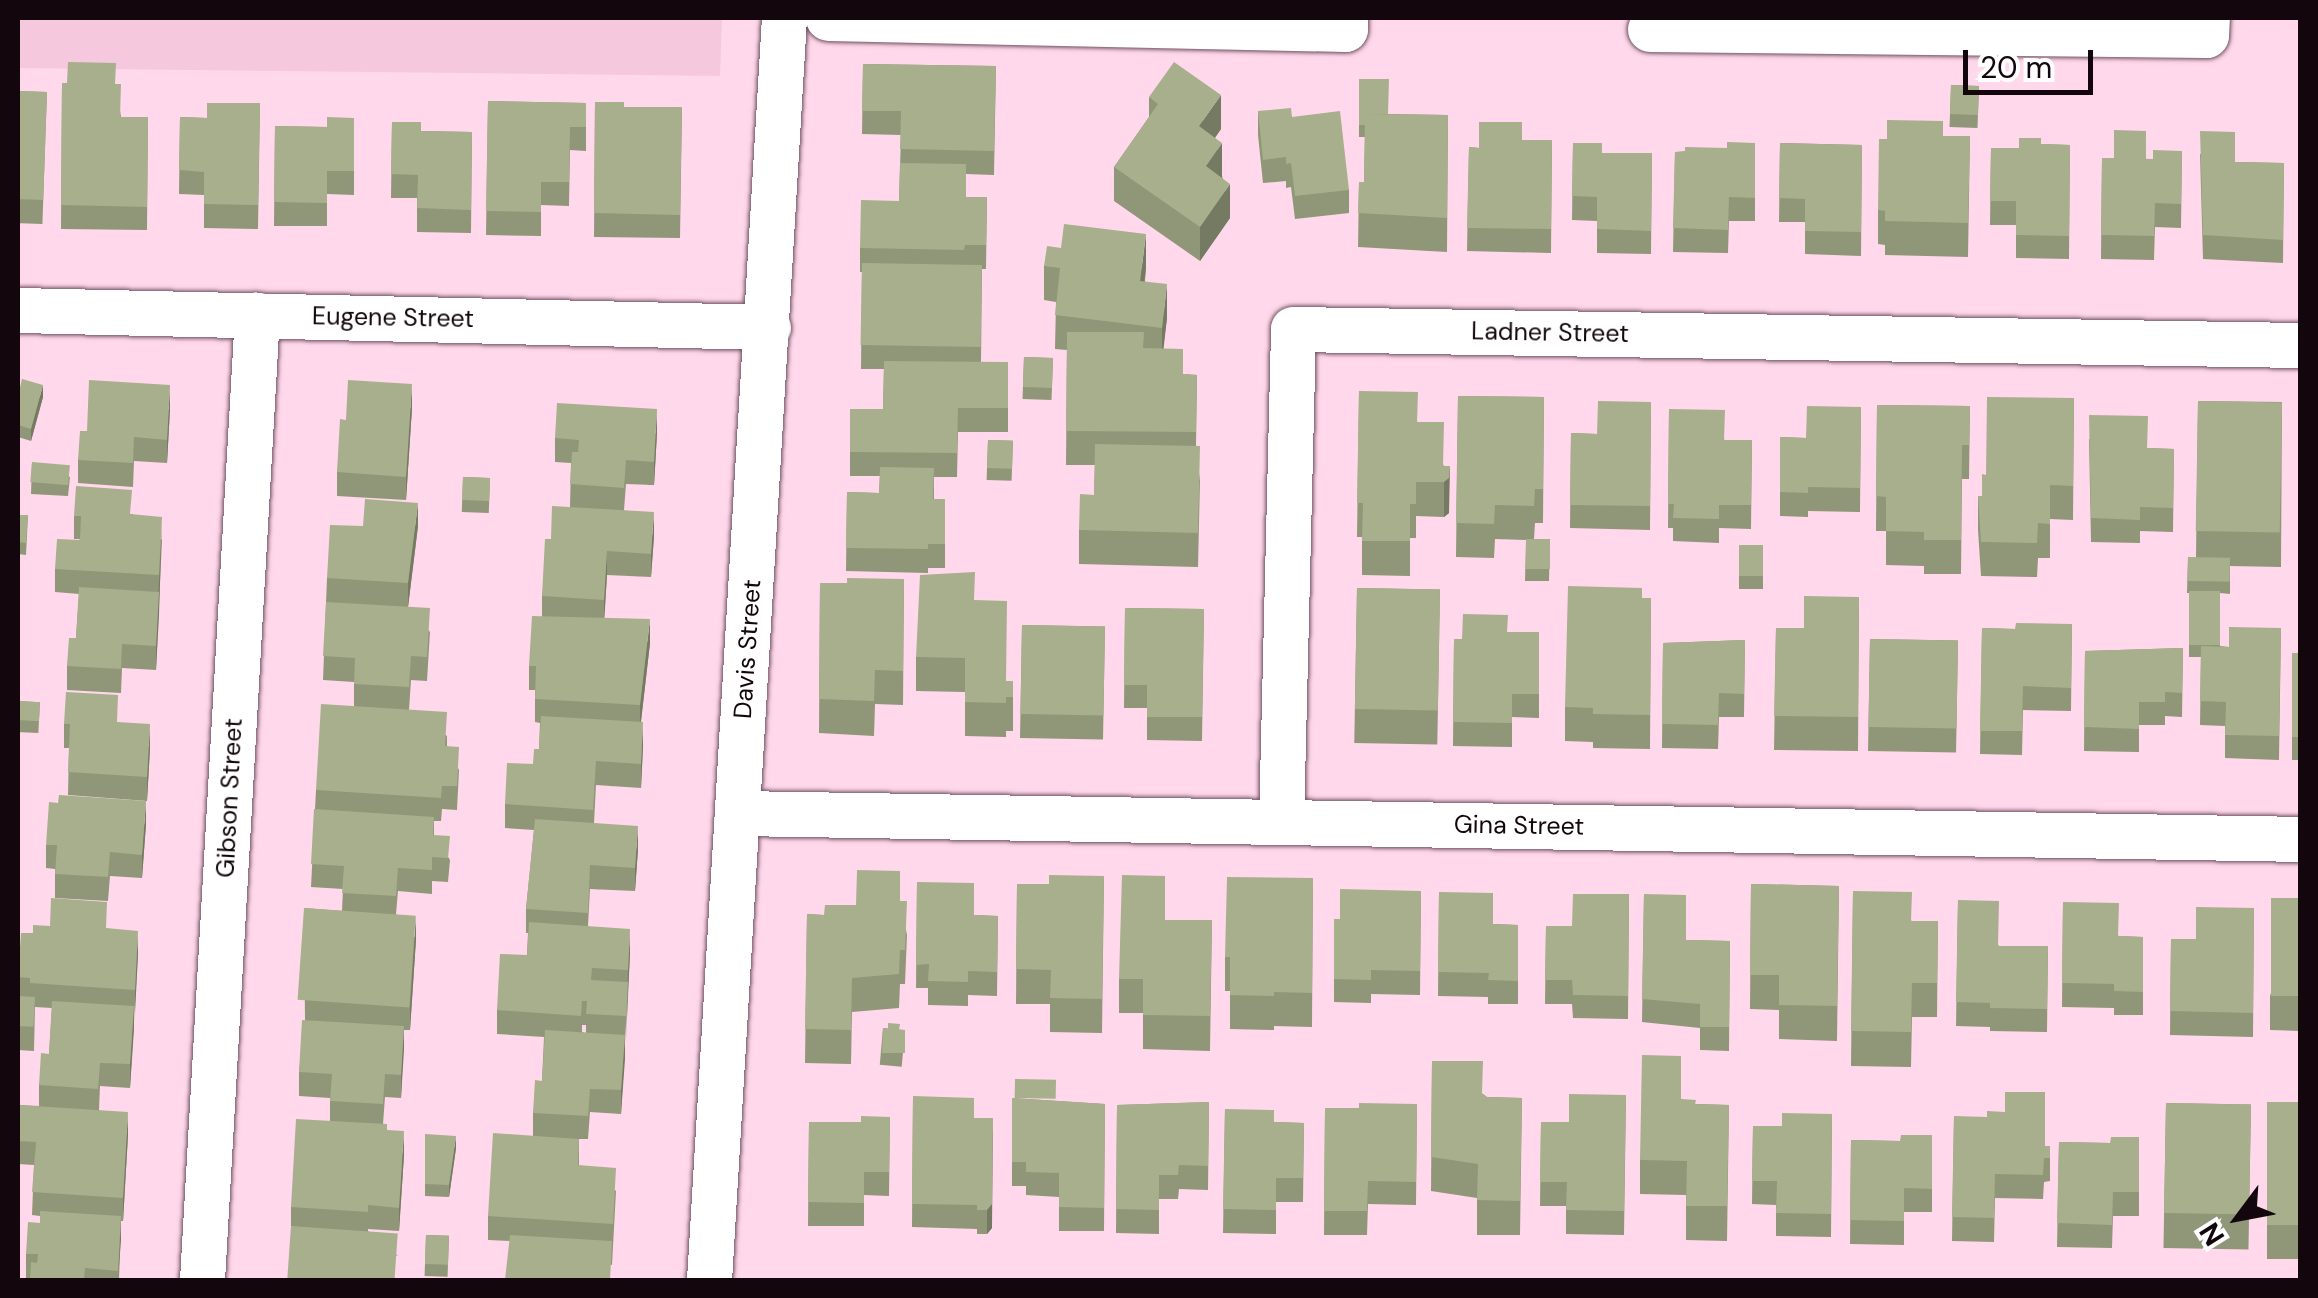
<!DOCTYPE html>
<html>
<head>
<meta charset="utf-8">
<style>
	body { margin:0 }
	#map { position:relative; width:2318px; height:1298px; overflow:hidden; background:#ffd8eb; font-family:"DM Sans",sans-serif }
	div>[style] { position:absolute }
	.built>* { inset:0; background:#f5c8de }
	.roads { filter:drop-shadow(0 0 2px #705060) drop-shadow(0 0 2px #705060) }
	.minor>* { height:45px; margin:-22.5px; padding:0 22.5px; transform-origin:22.5px; border-radius:22.5px; background:#fff }
	.wall>* { inset:0; background:#909678; transform-origin:0 0 }
	.shaded-wall>* { inset:0; background:#757a62 }
	.building>* { inset:0; background:#a7af8c; transform-origin:0 0 }
	span { translate:-50% -50%; white-space:nowrap; text-align:center; line-height:1.15; -webkit-text-stroke:8px #fff; paint-order:stroke }
	.street-label { font-size:25px; color:#13070d }
	.frame { position:absolute; inset:0; border:20px solid #13070d; pointer-events:none }
	.north { position:absolute; left:2188px; top:1168px; width:100px; height:100px; -webkit-text-stroke:8px #fff; paint-order:stroke; rotate:238deg; font-size:28px; font-weight:700; line-height:40px; text-align:center; color:#13070d }
	.north::after { content:''; display:block; margin:auto; width:35px; height:45px; background:#13070d; clip-path:polygon(50% 0,100% 100%,50% 72%,0 100%) }
	.scale { position:absolute; left:1963px; top:50px; width:130px; height:45px; box-sizing:border-box; border:5px solid #13070d; border-top:0; padding-left:12px; font-size:30px; line-height:35px; white-space:nowrap; color:#13070d; -webkit-text-stroke:8px #fff; paint-order:stroke }
</style>
</head>
<body>
<div id="map">
	<div class="built">
		<div style="clip-path:polygon(18px 18px,722px 18px,720px 76px,18px 68px)"></div>
	</div>
	<div class="roads">
		<div class="minor">
			<div style="left:828px;top:18px;width:517px;rotate:1.22deg"></div>
			<div style="left:1345px;top:29px;width:11px;rotate:-90deg"></div>
			<div style="left:1650px;top:29px;width:556px;rotate:0.62deg"></div>
			<div style="left:2206px;top:35px;width:17px;rotate:-87deg"></div>
			<div style="left:18px;top:310px;width:750px;rotate:1.3deg"></div>
			<div style="left:738px;top:813px;width:1562px;rotate:0.95deg"></div>
			<div style="left:1281px;top:822px;width:493px;rotate:-88.6deg"></div>
			<div style="left:1293px;top:329px;width:1007px;rotate:0.91deg"></div>
			<div style="left:202px;top:1280px;width:967px;rotate:-86.74deg"></div>
			<div style="left:709px;top:1280px;width:1264px;rotate:-86.6deg"></div>
		</div>
	</div>
	<div class="wall">
		<div style="clip-path:polygon(863px 64px,996px 66px,994px 175px,966px 174px,966px 197px,987px 197px,986px 269px,982px 269px,981px 362px,1008px 362px,1008px 432px,958px 432px,957px 477px,934px 477px,934px 499px,945px 499px,945px 568px,928px 568px,928px 573px,846px 571px,847px 492px,879px 493px,880px 476px,850px 476px,850px 409px,883px 409px,884px 369px,861px 369px,862px 272px,860px 272px,860px 248px,899px 201px,901px 135px,862px 134px)"></div>
		<div style="clip-path:polygon(1359px 79px,1388px 114px,1448px 115px,1447px 252px,1358px 247px,1359px 182px,1364px 182px,1365px 137px,1359px 137px)"></div>
		<div style="clip-path:polygon(62px 83px,116px 84px,121px 117px,148px 117px,147px 230px,61px 229px)"></div>
		<div style="left:1951px;top:85px;width:28px;height:42px;rotate:2deg"></div>
		<div style="left:18px;top:91px;width:29px;height:132px;rotate:2deg"></div>
		<div style="clip-path:polygon(1149px 97px,1221px 129px,1215px 138px,1230px 218px,1200px 261px,1114px 201px,1114px 167px,1149px 117px)"></div>
		<div style="clip-path:polygon(488px 101px,586px 103px,586px 151px,570px 150px,569px 206px,541px 205px,541px 236px,486px 235px)"></div>
		<div style="clip-path:polygon(595px 102px,624px 107px,682px 107px,680px 238px,594px 237px)"></div>
		<div style="clip-path:polygon(260px 103px,258px 229px,204px 228px,204px 195px,179px 194px,180px 117px,207px 118px)"></div>
		<div style="clip-path:polygon(1258px 111px,1292px 117px,1349px 190px,1349px 213px,1295px 219px,1291px 187px,1286px 188px,1286px 181px,1263px 183px,1258px 135px)"></div>
		<div style="clip-path:polygon(354px 118px,354px 195px,327px 194px,327px 226px,274px 226px,275px 126px,327px 127px)"></div>
		<div style="clip-path:polygon(392px 122px,421px 131px,472px 132px,471px 233px,417px 232px,417px 198px,391px 198px)"></div>
		<div style="clip-path:polygon(1943px 136px,1970px 136px,1968px 257px,1885px 255px,1885px 245px,1878px 244px,1878px 210px)"></div>
		<div style="clip-path:polygon(1522px 140px,1552px 140px,1551px 253px,1467px 251px,1469px 147px,1479px 148px)"></div>
		<div style="clip-path:polygon(1573px 143px,1602px 153px,1652px 153px,1651px 254px,1597px 253px,1597px 221px,1572px 220px)"></div>
		<div style="clip-path:polygon(1755px 143px,1755px 221px,1729px 221px,1728px 253px,1673px 252px,1675px 152px,1727px 148px)"></div>
		<div style="clip-path:polygon(1780px 143px,1862px 145px,1861px 256px,1805px 254px,1805px 222px,1779px 222px)"></div>
		<div style="clip-path:polygon(2041px 144px,2070px 145px,2069px 259px,2016px 258px,2016px 225px,1990px 225px,1991px 148px,2019px 148px)"></div>
		<div style="clip-path:polygon(2182px 151px,2181px 228px,2155px 227px,2154px 260px,2101px 259px,2102px 158px,2153px 159px)"></div>
		<div style="clip-path:polygon(2200px 154px,2235px 162px,2284px 163px,2283px 263px,2203px 259px)"></div>
		<div style="clip-path:polygon(1044px 266px,1146px 268px,1145px 281px,1167px 318px,1163px 348px,1183px 374px,1197px 375px,1196px 446px,1200px 481px,1198px 567px,1079px 564px,1079px 530px,1094px 495px,1095px 465px,1066px 465px,1067px 350px,1055px 349px,1056px 302px,1044px 300px)"></div>
		<div style="left:1024px;top:357px;width:29px;height:42px;rotate:2deg"></div>
		<div style="clip-path:polygon(1359px 391px,1418px 422px,1444px 466px,1449px 513px,1444px 517px,1416px 516px,1416px 538px,1410px 538px,1410px 576px,1362px 575px,1362px 537px,1357px 537px)"></div>
		<div style="clip-path:polygon(18px 396px,43px 397px,31px 441px,18px 437px)"></div>
		<div style="clip-path:polygon(1458px 396px,1544px 397px,1543px 523px,1535px 523px,1534px 539px,1550px 539px,1549px 581px,1525px 581px,1526px 540px,1495px 539px,1494px 558px,1456px 557px)"></div>
		<div style="clip-path:polygon(2074px 398px,2073px 520px,2050px 519px,2050px 558px,2038px 558px,2037px 577px,1981px 576px,1978px 530px,1978px 496px,1982px 496px,1986px 475px)"></div>
		<div style="clip-path:polygon(2198px 401px,2282px 402px,2281px 567px,2230px 566px,2230px 594px,2220px 593px,2220px 646px,2229px 647px,2281px 628px,2279px 760px,2225px 758px,2225px 726px,2200px 725px,2201px 657px,2189px 657px,2189px 593px,2187px 593px,2188px 557px,2196px 558px)"></div>
		<div style="clip-path:polygon(1651px 402px,1650px 530px,1570px 528px,1571px 433px,1597px 434px)"></div>
		<div style="clip-path:polygon(1877px 405px,1970px 406px,1969px 479px,1962px 479px,1961px 574px,1924px 574px,1924px 566px,1886px 565px,1886px 531px,1876px 531px)"></div>
		<div style="clip-path:polygon(1861px 407px,1860px 512px,1808px 511px,1808px 517px,1780px 516px,1780px 437px,1806px 438px)"></div>
		<div style="clip-path:polygon(412px 408px,406px 500px,337px 496px,337px 472px,346px 420px)"></div>
		<div style="clip-path:polygon(170px 409px,167px 463px,134px 461px,133px 487px,78px 483px,78px 460px,87px 431px)"></div>
		<div style="clip-path:polygon(1669px 409px,1725px 440px,1752px 440px,1751px 529px,1719px 528px,1719px 543px,1673px 541px,1673px 528px,1668px 528px)"></div>
		<div style="clip-path:polygon(evenodd,657px 433px,654px 485px,626px 484px,624px 510px,654px 536px,651px 577px,607px 575px,604px 618px,650px 643px,641px 722px,643px 746px,641px 788px,596px 785px,594px 823px,638px 849px,635px 891px,590px 889px,588px 926px,630px 953px,621px 1114px,590px 1112px,588px 1139px,579px 1139px,579px 1166px,616px 1191px,612px 1265px,510px 1241px,488px 1240px,488px 1216px,533px 1136px,533px 1113px,542px 1081px,544px 1037px,497px 1034px,497px 1010px,527px 955px,528px 933px,526px 933px,526px 909px,534px 830px,505px 828px,505px 804px,533px 764px,539px 749px,540px 723px,535px 722px,535px 690px,529px 690px,529px 666px,542px 616px,542px 596px,551px 539px,570px 507px,571px 463px,555px 462px,555px 438px,657px 433px,582px 1025px,586px 1025px,586px 1033px,582px 1032px,582px 1025px)"></div>
		<div style="clip-path:polygon(2089px 439px,2147px 448px,2174px 449px,2173px 532px,2140px 531px,2140px 543px,2091px 542px)"></div>
		<div style="left:988px;top:440px;width:25px;height:40px;rotate:2deg"></div>
		<div style="clip-path:polygon(32px 462px,70px 477px,68px 496px,31px 494px)"></div>
		<div style="left:463px;top:477px;width:27px;height:35px;rotate:2deg"></div>
		<div style="clip-path:polygon(132px 514px,162px 540px,156px 670px,122px 668px,121px 693px,67px 690px,67px 666px,76px 638px,79px 594px,55px 592px,55px 569px,80px 539px,74px 539px,74px 516px)"></div>
		<div style="clip-path:polygon(18px 515px,28px 515px,26px 555px,18px 554px)"></div>
		<div style="clip-path:polygon(363px 526px,418px 526px,408px 607px,430px 632px,427px 681px,411px 680px,409px 710px,447px 736px,447px 746px,459px 770px,457px 810px,442px 809px,441px 821px,434px 821px,434px 835px,450px 860px,448px 882px,432px 881px,432px 894px,398px 891px,396px 914px,416px 939px,410px 1030px,404px 1030px,401px 1098px,385px 1097px,383px 1124px,404px 1155px,399px 1231px,368px 1229px,368px 1231px,398px 1256px,291px 1226px,291px 1207px,330px 1121px,330px 1098px,299px 1096px,299px 1072px,305px 1020px,304px 908px,342px 911px,343px 889px,311px 887px,316px 790px,354px 706px,354px 682px,323px 680px,327px 578px)"></div>
		<div style="left:1739px;top:545px;width:24px;height:44px"></div>
		<div style="clip-path:polygon(904px 579px,903px 705px,875px 704px,874px 736px,819px 733px,820px 583px,847px 583px)"></div>
		<div style="left:1357px;top:588px;width:83px;height:155px;rotate:1deg"></div>
		<div style="clip-path:polygon(1859px 597px,1858px 751px,1774px 750px,1776px 628px,1804px 628px)"></div>
		<div style="clip-path:polygon(1642px 598px,1651px 598px,1650px 749px,1593px 748px,1593px 742px,1565px 741px,1565px 707px)"></div>
		<div style="clip-path:polygon(975px 600px,1006px 681px,1013px 681px,1013px 731px,1006px 731px,1006px 737px,965px 736px,965px 692px,916px 691px,916px 657px)"></div>
		<div style="clip-path:polygon(1125px 608px,1204px 609px,1202px 741px,1147px 740px,1147px 708px,1124px 708px)"></div>
		<div style="clip-path:polygon(2072px 624px,2071px 711px,2023px 710px,2022px 755px,1980px 754px,1982px 628px,2015px 629px)"></div>
		<div style="left:1022px;top:625px;width:83px;height:113px;rotate:1deg"></div>
		<div style="clip-path:polygon(1507px 632px,1539px 632px,1539px 718px,1512px 717px,1512px 747px,1453px 746px,1454px 639px,1462px 639px)"></div>
		<div style="left:1870px;top:639px;width:88px;height:112px;rotate:1deg"></div>
		<div style="clip-path:polygon(1745px 640px,1744px 717px,1719px 717px,1718px 749px,1662px 748px,1663px 643px)"></div>
		<div style="clip-path:polygon(2183px 648px,2182px 717px,2165px 716px,2165px 725px,2139px 725px,2139px 752px,2084px 751px,2085px 651px)"></div>
		<div style="left:2292px;top:653px;width:8px;height:107px"></div>
		<div style="left:18px;top:701px;width:22px;height:31px;rotate:3deg"></div>
		<div style="clip-path:polygon(118px 722px,150px 748px,147px 801px,68px 795px,69px 748px,64px 748px,64px 724px)"></div>
		<div style="clip-path:polygon(146px 824px,142px 878px,110px 876px,108px 901px,55px 898px,55px 869px,46px 868px,46px 845px)"></div>
		<div style="clip-path:polygon(1104px 876px,1102px 1033px,1050px 1032px,1050px 1004px,1016px 1004px,1017px 884px,1049px 884px)"></div>
		<div style="clip-path:polygon(1313px 878px,1312px 1027px,1274px 1026px,1274px 1030px,1230px 1029px,1230px 991px,1225px 991px,1225px 957px)"></div>
		<div style="clip-path:polygon(917px 882px,974px 915px,998px 916px,997px 996px,968px 995px,968px 1006px,928px 1005px,928px 988px,916px 988px)"></div>
		<div style="clip-path:polygon(1751px 884px,1839px 886px,1837px 1041px,1779px 1039px,1779px 1010px,1750px 1009px)"></div>
		<div style="clip-path:polygon(1421px 891px,1420px 995px,1371px 994px,1371px 1003px,1334px 1002px,1334px 919px,1340px 919px)"></div>
		<div style="clip-path:polygon(1853px 891px,1912px 921px,1938px 921px,1937px 1017px,1912px 1017px,1911px 1067px,1851px 1066px)"></div>
		<div style="clip-path:polygon(1439px 892px,1493px 924px,1518px 925px,1518px 1004px,1488px 1004px,1488px 997px,1438px 996px)"></div>
		<div style="clip-path:polygon(1629px 894px,1628px 1019px,1573px 1018px,1572px 1004px,1545px 1004px,1546px 926px,1572px 926px)"></div>
		<div style="clip-path:polygon(1644px 894px,1686px 940px,1730px 941px,1729px 1051px,1700px 1050px,1700px 1028px,1642px 1022px)"></div>
		<div style="clip-path:polygon(2300px 898px,2300px 1031px,2270px 1030px,2270px 996px)"></div>
		<div style="clip-path:polygon(1958px 900px,1999px 946px,2048px 946px,2047px 1032px,1990px 1031px,1990px 1027px,1956px 1026px)"></div>
		<div style="clip-path:polygon(900px 901px,907px 935px,905px 984px,900px 984px,899px 1008px,852px 1012px,851px 1064px,805px 1063px,807px 914px,824px 915px,856px 905px)"></div>
		<div style="clip-path:polygon(2063px 902px,2119px 936px,2143px 937px,2143px 1015px,2114px 1015px,2114px 1008px,2062px 1007px)"></div>
		<div style="clip-path:polygon(2254px 908px,2253px 1037px,2170px 1035px,2171px 939px,2196px 939px)"></div>
		<div style="clip-path:polygon(1165px 920px,1212px 920px,1210px 1051px,1143px 1049px,1143px 1013px,1119px 1013px,1119px 979px)"></div>
		<div style="clip-path:polygon(107px 928px,138px 954px,130px 1088px,100px 1086px,99px 1110px,128px 1135px,123px 1221px,121px 1221px,119px 1280px,30px 1280px,30px 1278px,26px 1278px,26px 1254px,40px 1223px,40px 1216px,32px 1215px,34px 1165px,18px 1164px,18px 1105px,39px 1106px,39px 1085px,49px 1054px,52px 1008px,35px 1007px,34px 1051px,18px 1050px,18px 977px,33px 933px)"></div>
		<div style="left:883px;top:1028px;width:22px;height:37px;rotate:5deg"></div>
		<div style="clip-path:polygon(1432px 1061px,1487px 1097px,1522px 1098px,1520px 1235px,1477px 1235px,1477px 1198px,1431px 1191px)"></div>
		<div style="clip-path:polygon(1626px 1095px,1624px 1235px,1566px 1234px,1566px 1206px,1540px 1206px,1541px 1122px,1569px 1122px)"></div>
		<div style="clip-path:polygon(913px 1096px,974px 1118px,992px 1228px,987px 1234px,977px 1234px,977px 1229px,912px 1227px)"></div>
		<div style="clip-path:polygon(1012px 1098px,1105px 1104px,1104px 1231px,1059px 1231px,1059px 1197px,1026px 1195px,1026px 1186px,1012px 1186px)"></div>
		<div style="clip-path:polygon(1681px 1099px,1696px 1104px,1729px 1105px,1727px 1241px,1686px 1240px,1686px 1195px,1640px 1194px,1640px 1160px)"></div>
		<div style="clip-path:polygon(1209px 1102px,1208px 1190px,1179px 1189px,1178px 1199px,1159px 1199px,1159px 1234px,1116px 1233px,1117px 1105px)"></div>
		<div style="left:2267px;top:1102px;width:33px;height:157px"></div>
		<div style="left:2166px;top:1103px;width:85px;height:145px;rotate:1deg"></div>
		<div style="clip-path:polygon(1417px 1104px,1416px 1205px,1368px 1204px,1367px 1235px,1324px 1235px,1325px 1108px,1359px 1108px)"></div>
		<div style="clip-path:polygon(1225px 1109px,1274px 1122px,1304px 1123px,1303px 1202px,1276px 1202px,1276px 1234px,1223px 1233px)"></div>
		<div style="clip-path:polygon(1832px 1114px,1831px 1237px,1776px 1236px,1776px 1205px,1752px 1204px,1753px 1126px,1782px 1126px)"></div>
		<div style="clip-path:polygon(1954px 1116px,2045px 1146px,2050px 1146px,2050px 1181px,2044px 1182px,2043px 1199px,1995px 1198px,1994px 1242px,1952px 1241px)"></div>
		<div style="clip-path:polygon(890px 1117px,889px 1196px,864px 1195px,864px 1226px,808px 1226px,809px 1122px,861px 1122px)"></div>
		<div style="clip-path:polygon(425px 1134px,456px 1148px,449px 1197px,425px 1196px)"></div>
		<div style="clip-path:polygon(1932px 1135px,1932px 1212px,1904px 1212px,1904px 1245px,1850px 1244px,1851px 1140px,1900px 1141px)"></div>
		<div style="clip-path:polygon(2139px 1137px,2139px 1216px,2113px 1216px,2112px 1248px,2057px 1247px,2059px 1142px,2110px 1143px)"></div>
		<div style="left:426px;top:1235px;width:23px;height:41px;rotate:2deg"></div>
	</div>
	<div class="shaded-wall">
		<div style="clip-path:polygon(1221px 95px,1221px 129px,1199px 160px,1199px 126px)"></div>
		<div style="clip-path:polygon(1222px 143px,1222px 177px,1206px 201px,1206px 166px)"></div>
		<div style="clip-path:polygon(1230px 184px,1230px 218px,1200px 261px,1200px 227px)"></div>
		<div style="clip-path:polygon(1146px 234px,1146px 268px,1140px 315px,1140px 281px)"></div>
		<div style="clip-path:polygon(1167px 284px,1167px 318px,1162px 362px,1162px 328px)"></div>
		<div style="clip-path:polygon(412px 384px,412px 408px,406px 500px,406px 477px)"></div>
		<div style="clip-path:polygon(43px 385px,43px 397px,31px 441px,31px 429px)"></div>
		<div style="clip-path:polygon(170px 385px,170px 409px,167px 463px,167px 440px)"></div>
		<div style="clip-path:polygon(657px 409px,657px 433px,654px 485px,654px 462px)"></div>
		<div style="clip-path:polygon(1450px 466px,1449px 513px,1444px 517px,1444px 482px)"></div>
		<div style="clip-path:polygon(418px 503px,418px 526px,408px 607px,408px 583px)"></div>
		<div style="clip-path:polygon(654px 512px,654px 536px,651px 577px,651px 554px)"></div>
		<div style="clip-path:polygon(162px 517px,159px 615px,156px 670px,156px 646px)"></div>
		<div style="clip-path:polygon(607px 551px,607px 575px,604px 624px,604px 600px)"></div>
		<div style="clip-path:polygon(650px 619px,650px 643px,640px 729px,640px 705px)"></div>
		<div style="clip-path:polygon(643px 722px,643px 746px,641px 788px,641px 764px)"></div>
		<div style="clip-path:polygon(150px 724px,150px 748px,147px 801px,147px 777px)"></div>
		<div style="clip-path:polygon(146px 801px,146px 824px,142px 878px,142px 855px)"></div>
		<div style="clip-path:polygon(638px 826px,638px 849px,635px 891px,635px 868px)"></div>
		<div style="clip-path:polygon(416px 916px,416px 939px,410px 1030px,410px 1007px)"></div>
		<div style="clip-path:polygon(630px 929px,630px 953px,626px 1040px,628px 970px)"></div>
		<div style="clip-path:polygon(138px 931px,138px 954px,135px 1013px,135px 990px)"></div>
		<div style="clip-path:polygon(134px 1006px,134px 1029px,130px 1088px,130px 1064px)"></div>
		<div style="clip-path:polygon(404px 1026px,404px 1050px,401px 1098px,401px 1075px)"></div>
		<div style="clip-path:polygon(625px 1035px,625px 1059px,621px 1114px,621px 1090px)"></div>
		<div style="clip-path:polygon(128px 1112px,128px 1135px,123px 1221px,123px 1198px)"></div>
		<div style="clip-path:polygon(993px 1118px,992px 1228px,987px 1234px,987px 1210px)"></div>
		<div style="clip-path:polygon(404px 1131px,404px 1155px,399px 1231px,399px 1208px)"></div>
		<div style="clip-path:polygon(456px 1136px,456px 1148px,449px 1197px,449px 1185px)"></div>
		<div style="clip-path:polygon(121px 1216px,121px 1240px,118px 1280px)"></div>
	</div>
	<div class="building">
		<div style="clip-path:polygon(68px 62px,116px 63px,115px 84px,121px 84px,120px 117px,148px 117px,147px 207px,61px 205px,62px 83px,67px 83px)"></div>
		<div style="clip-path:polygon(1174px 62px,1221px 95px,1199px 126px,1222px 143px,1206px 166px,1230px 184px,1200px 227px,1114px 167px,1158px 104px,1149px 97px)"></div>
		<div style="clip-path:polygon(863px 64px,996px 66px,994px 151px,900px 149px,901px 111px,862px 111px)"></div>
		<div style="clip-path:polygon(1359px 79px,1389px 79px,1388px 114px,1365px 114px,1365px 125px,1359px 125px)"></div>
		<div style="left:1951px;top:85px;width:28px;height:29px;rotate:2deg"></div>
		<div style="left:18px;top:91px;width:29px;height:108px;rotate:2deg"></div>
		<div style="clip-path:polygon(488px 101px,586px 103px,586px 127px,570px 127px,569px 182px,541px 182px,541px 212px,486px 211px)"></div>
		<div style="clip-path:polygon(595px 102px,624px 102px,624px 107px,682px 107px,680px 215px,594px 213px)"></div>
		<div style="clip-path:polygon(207px 103px,260px 103px,258px 205px,204px 204px,204px 172px,179px 170px,180px 117px,207px 118px)"></div>
		<div style="clip-path:polygon(1291px 108px,1292px 117px,1340px 111px,1349px 190px,1295px 196px,1291px 163px,1286px 164px,1286px 157px,1263px 160px,1258px 111px)"></div>
		<div style="clip-path:polygon(1365px 114px,1448px 115px,1447px 218px,1358px 213px,1359px 182px,1364px 182px)"></div>
		<div style="clip-path:polygon(327px 117px,354px 118px,354px 171px,327px 171px,327px 203px,274px 202px,275px 126px,327px 127px)"></div>
		<div style="clip-path:polygon(1887px 120px,1943px 121px,1943px 136px,1970px 136px,1968px 223px,1885px 221px,1885px 211px,1878px 210px,1879px 139px,1887px 139px)"></div>
		<div style="clip-path:polygon(392px 122px,421px 122px,421px 131px,472px 132px,471px 210px,417px 208px,418px 175px,391px 174px)"></div>
		<div style="clip-path:polygon(1479px 122px,1522px 122px,1522px 140px,1552px 140px,1551px 229px,1467px 228px,1469px 147px,1479px 148px)"></div>
		<div style="clip-path:polygon(2114px 130px,2146px 131px,2146px 159px,2153px 159px,2153px 150px,2182px 151px,2181px 204px,2155px 203px,2154px 236px,2101px 235px,2102px 158px,2114px 158px)"></div>
		<div style="clip-path:polygon(2200px 131px,2235px 132px,2235px 162px,2284px 163px,2283px 240px,2203px 235px)"></div>
		<div style="clip-path:polygon(2019px 138px,2041px 138px,2041px 144px,2070px 145px,2069px 236px,2016px 235px,2016px 201px,1990px 201px,1991px 148px,2019px 148px)"></div>
		<div style="clip-path:polygon(1727px 142px,1755px 143px,1755px 198px,1729px 197px,1728px 230px,1673px 228px,1675px 152px,1685px 152px,1685px 147px,1727px 148px)"></div>
		<div style="clip-path:polygon(1573px 143px,1602px 143px,1602px 153px,1652px 153px,1651px 231px,1597px 229px,1597px 197px,1572px 196px)"></div>
		<div style="clip-path:polygon(1780px 143px,1862px 145px,1861px 232px,1805px 231px,1805px 199px,1779px 198px)"></div>
		<div style="clip-path:polygon(900px 163px,966px 164px,966px 197px,987px 197px,986px 245px,965px 245px,964px 250px,860px 248px,861px 200px,899px 201px)"></div>
		<div style="clip-path:polygon(1064px 224px,1146px 234px,1140px 281px,1167px 284px,1162px 328px,1055px 315px,1060px 268px,1044px 266px,1047px 246px,1061px 248px)"></div>
		<div style="left:862px;top:263px;width:120px;height:82px;rotate:1deg"></div>
		<div style="clip-path:polygon(1067px 332px,1144px 332px,1143px 348px,1183px 349px,1183px 374px,1197px 375px,1196px 432px,1066px 431px)"></div>
		<div style="left:1024px;top:357px;width:29px;height:30px;rotate:2deg"></div>
		<div style="clip-path:polygon(884px 361px,1008px 362px,1008px 408px,958px 408px,957px 453px,850px 452px,850px 409px,883px 409px)"></div>
		<div style="clip-path:polygon(22px 379px,43px 385px,31px 429px,18px 425px,18px 396px)"></div>
		<div style="clip-path:polygon(89px 380px,170px 385px,167px 440px,134px 437px,133px 463px,78px 460px,80px 431px,87px 431px)"></div>
		<div style="clip-path:polygon(348px 380px,412px 384px,406px 477px,337px 472px,340px 419px,346px 420px)"></div>
		<div style="clip-path:polygon(1359px 391px,1418px 392px,1417px 422px,1444px 422px,1443px 466px,1450px 466px,1449px 478px,1444px 482px,1416px 482px,1416px 504px,1410px 504px,1410px 541px,1362px 541px,1363px 503px,1357px 503px)"></div>
		<div style="clip-path:polygon(1458px 396px,1544px 397px,1543px 489px,1535px 489px,1534px 506px,1495px 505px,1494px 524px,1456px 523px)"></div>
		<div style="clip-path:polygon(1987px 397px,2074px 398px,2073px 486px,2050px 485px,2050px 524px,2038px 523px,2037px 543px,1981px 542px,1978px 496px,1982px 496px,1982px 474px,1986px 475px)"></div>
		<div style="clip-path:polygon(1598px 401px,1651px 402px,1650px 506px,1570px 505px,1571px 433px,1597px 434px)"></div>
		<div style="left:2198px;top:401px;width:84px;height:130px;rotate:1deg"></div>
		<div style="clip-path:polygon(557px 403px,657px 409px,654px 462px,626px 460px,624px 488px,570px 484px,572px 452px,578px 452px,579px 440px,555px 438px)"></div>
		<div style="clip-path:polygon(1877px 405px,1970px 406px,1969px 445px,1962px 445px,1961px 540px,1924px 540px,1924px 532px,1886px 531px,1886px 497px,1876px 496px)"></div>
		<div style="clip-path:polygon(1807px 406px,1861px 407px,1860px 488px,1808px 487px,1808px 493px,1780px 492px,1780px 437px,1806px 438px)"></div>
		<div style="clip-path:polygon(1669px 409px,1725px 410px,1724px 440px,1752px 440px,1751px 505px,1719px 505px,1719px 519px,1673px 518px,1674px 504px,1668px 504px)"></div>
		<div style="clip-path:polygon(2089px 415px,2148px 416px,2147px 448px,2174px 449px,2173px 508px,2140px 507px,2140px 520px,2091px 518px)"></div>
		<div style="clip-path:polygon(2300px 425px,2300px 521px,2299px 521px)"></div>
		<div style="left:988px;top:440px;width:25px;height:28px;rotate:2deg"></div>
		<div style="clip-path:polygon(1095px 444px,1200px 446px,1198px 533px,1079px 530px,1080px 494px,1094px 495px)"></div>
		<div style="left:32px;top:462px;width:38px;height:20px;rotate:5deg"></div>
		<div style="clip-path:polygon(880px 467px,934px 468px,933px 499px,945px 499px,945px 544px,928px 544px,928px 549px,846px 548px,847px 492px,879px 493px)"></div>
		<div style="left:463px;top:477px;width:27px;height:23px;rotate:2deg"></div>
		<div style="clip-path:polygon(76px 486px,132px 490px,130px 514px,162px 517px,159px 575px,55px 569px,57px 539px,80px 540px,81px 516px,74px 516px)"></div>
		<div style="clip-path:polygon(365px 499px,418px 503px,408px 583px,327px 578px,330px 525px,363px 526px)"></div>
		<div style="clip-path:polygon(552px 506px,654px 512px,651px 554px,607px 551px,604px 600px,542px 596px,545px 539px,551px 539px)"></div>
		<div style="clip-path:polygon(18px 515px,28px 515px,26px 543px,18px 542px)"></div>
		<div style="left:1526px;top:539px;width:24px;height:30px"></div>
		<div style="left:1739px;top:545px;width:24px;height:31px"></div>
		<div style="left:2188px;top:557px;width:42px;height:24px;rotate:1deg"></div>
		<div style="clip-path:polygon(975px 572px,974px 600px,1007px 601px,1006px 681px,1013px 681px,1013px 697px,1006px 697px,1006px 703px,965px 702px,965px 658px,916px 657px,920px 575px)"></div>
		<div style="clip-path:polygon(847px 578px,904px 579px,903px 671px,875px 670px,874px 701px,819px 699px,820px 583px,847px 583px)"></div>
		<div style="clip-path:polygon(1568px 586px,1642px 588px,1642px 598px,1651px 598px,1650px 715px,1593px 714px,1593px 708px,1565px 707px)"></div>
		<div style="clip-path:polygon(79px 587px,159px 592px,156px 646px,122px 644px,121px 669px,67px 666px,69px 638px,76px 638px)"></div>
		<div style="left:1357px;top:588px;width:83px;height:121px;rotate:1deg"></div>
		<div style="left:2189px;top:591px;width:31px;height:54px"></div>
		<div style="clip-path:polygon(1804px 596px,1859px 597px,1858px 717px,1774px 716px,1776px 628px,1804px 628px)"></div>
		<div style="clip-path:polygon(326px 602px,430px 608px,427px 657px,411px 656px,409px 687px,354px 684px,355px 658px,323px 656px)"></div>
		<div style="clip-path:polygon(1125px 608px,1204px 609px,1202px 717px,1147px 717px,1147px 685px,1124px 685px)"></div>
		<div style="clip-path:polygon(1463px 614px,1508px 615px,1507px 632px,1539px 632px,1539px 694px,1512px 694px,1512px 723px,1453px 722px,1454px 639px,1462px 639px)"></div>
		<div style="clip-path:polygon(532px 616px,650px 619px,640px 705px,535px 699px,536px 666px,529px 666px)"></div>
		<div style="clip-path:polygon(2016px 623px,2072px 624px,2071px 688px,2023px 686px,2022px 731px,1980px 731px,1982px 628px,2015px 629px)"></div>
		<div style="left:1022px;top:625px;width:83px;height:89px;rotate:1deg"></div>
		<div style="clip-path:polygon(2229px 627px,2281px 628px,2279px 736px,2225px 735px,2226px 702px,2200px 701px,2201px 646px,2229px 647px)"></div>
		<div style="left:1870px;top:639px;width:88px;height:88px;rotate:1deg"></div>
		<div style="clip-path:polygon(1745px 640px,1744px 694px,1719px 693px,1718px 725px,1662px 724px,1663px 643px)"></div>
		<div style="clip-path:polygon(2183px 648px,2182px 693px,2165px 692px,2165px 702px,2139px 702px,2139px 729px,2084px 727px,2085px 651px)"></div>
		<div style="left:2292px;top:653px;width:8px;height:84px"></div>
		<div style="clip-path:polygon(66px 692px,118px 695px,117px 722px,150px 724px,147px 777px,68px 772px,70px 724px,64px 724px)"></div>
		<div style="left:18px;top:701px;width:22px;height:19px;rotate:3deg"></div>
		<div style="clip-path:polygon(321px 704px,447px 712px,445px 746px,459px 747px,457px 786px,442px 786px,441px 798px,316px 790px)"></div>
		<div style="clip-path:polygon(541px 716px,643px 722px,641px 764px,596px 761px,593px 810px,505px 804px,507px 763px,533px 764px,534px 749px,539px 749px)"></div>
		<div style="clip-path:polygon(59px 795px,146px 801px,142px 855px,110px 852px,108px 877px,55px 874px,57px 845px,46px 845px,49px 802px,58px 803px)"></div>
		<div style="clip-path:polygon(314px 809px,434px 817px,433px 835px,450px 836px,448px 858px,432px 857px,432px 870px,398px 868px,396px 896px,342px 893px,344px 866px,311px 864px)"></div>
		<div style="clip-path:polygon(535px 819px,638px 826px,635px 868px,590px 865px,588px 913px,526px 909px)"></div>
		<div style="clip-path:polygon(857px 870px,900px 871px,900px 901px,907px 901px,905px 950px,900px 950px,899px 974px,852px 978px,851px 1030px,805px 1029px,807px 914px,824px 915px,825px 905px,856px 905px)"></div>
		<div style="clip-path:polygon(1049px 875px,1104px 876px,1102px 999px,1050px 998px,1051px 970px,1016px 969px,1017px 884px,1049px 884px)"></div>
		<div style="clip-path:polygon(1122px 875px,1165px 876px,1165px 920px,1212px 920px,1210px 1016px,1143px 1015px,1143px 979px,1119px 979px)"></div>
		<div style="clip-path:polygon(1227px 877px,1313px 878px,1312px 993px,1274px 992px,1274px 996px,1230px 995px,1230px 957px,1225px 957px)"></div>
		<div style="clip-path:polygon(917px 882px,974px 883px,974px 915px,998px 916px,997px 972px,968px 971px,968px 982px,928px 981px,929px 964px,916px 965px)"></div>
		<div style="clip-path:polygon(1751px 884px,1839px 886px,1837px 1006px,1779px 1005px,1779px 975px,1750px 975px)"></div>
		<div style="clip-path:polygon(1340px 889px,1421px 891px,1420px 971px,1371px 970px,1371px 980px,1334px 979px,1334px 919px,1340px 919px)"></div>
		<div style="clip-path:polygon(1853px 891px,1912px 892px,1911px 921px,1938px 921px,1937px 983px,1912px 983px,1911px 1032px,1851px 1031px)"></div>
		<div style="clip-path:polygon(1439px 892px,1493px 893px,1493px 924px,1518px 925px,1518px 981px,1488px 980px,1489px 973px,1438px 972px)"></div>
		<div style="clip-path:polygon(1573px 894px,1629px 894px,1628px 996px,1573px 995px,1572px 980px,1545px 980px,1546px 926px,1572px 926px)"></div>
		<div style="clip-path:polygon(1644px 894px,1686px 895px,1686px 940px,1730px 941px,1729px 1027px,1700px 1027px,1700px 1004px,1642px 999px)"></div>
		<div style="clip-path:polygon(51px 898px,107px 902px,106px 928px,138px 931px,135px 990px,30px 983px,30px 978px,18px 977px,21px 933px,33px 933px,33px 925px,50px 926px)"></div>
		<div style="left:2271px;top:898px;width:29px;height:98px"></div>
		<div style="clip-path:polygon(1958px 900px,1999px 901px,1998px 946px,2048px 946px,2047px 1009px,1990px 1008px,1990px 1003px,1956px 1002px)"></div>
		<div style="clip-path:polygon(2063px 902px,2119px 903px,2118px 936px,2143px 937px,2143px 992px,2114px 991px,2114px 984px,2062px 983px)"></div>
		<div style="clip-path:polygon(2196px 907px,2254px 908px,2253px 1013px,2170px 1011px,2171px 939px,2196px 939px)"></div>
		<div style="left:304px;top:908px;width:112px;height:92px;rotate:4deg"></div>
		<div style="clip-path:polygon(529px 922px,630px 929px,628px 970px,592px 968px,591px 980px,628px 982px,626px 1016px,586px 1014px,587px 1001px,582px 1001px,581px 1016px,497px 1010px,500px 954px,527px 955px)"></div>
		<div style="left:18px;top:996px;width:17px;height:30px;rotate:3deg"></div>
		<div style="clip-path:polygon(52px 1001px,134px 1006px,130px 1064px,100px 1063px,98px 1089px,39px 1085px,41px 1053px,49px 1054px)"></div>
		<div style="clip-path:polygon(302px 1020px,404px 1026px,401px 1075px,385px 1074px,383px 1104px,330px 1101px,332px 1074px,299px 1072px)"></div>
		<div style="clip-path:polygon(888px 1023px,900px 1024px,899px 1030px,905px 1030px,905px 1053px,882px 1053px,883px 1028px,888px 1029px)"></div>
		<div style="clip-path:polygon(545px 1030px,625px 1035px,621px 1090px,590px 1089px,588px 1116px,533px 1113px,535px 1080px,542px 1081px)"></div>
		<div style="clip-path:polygon(1642px 1055px,1681px 1056px,1681px 1099px,1696px 1100px,1695px 1104px,1729px 1105px,1727px 1206px,1686px 1206px,1687px 1161px,1640px 1160px)"></div>
		<div style="clip-path:polygon(1432px 1061px,1483px 1061px,1482px 1093px,1487px 1097px,1522px 1098px,1520px 1201px,1477px 1200px,1478px 1164px,1431px 1157px)"></div>
		<div style="left:1015px;top:1079px;width:41px;height:19px;rotate:1deg"></div>
		<div style="clip-path:polygon(2005px 1092px,2045px 1092px,2045px 1146px,2050px 1146px,2050px 1158px,2044px 1158px,2043px 1175px,1995px 1174px,1994px 1218px,1952px 1217px,1954px 1116px,1987px 1117px,1987px 1111px,2005px 1112px)"></div>
		<div style="clip-path:polygon(1569px 1094px,1626px 1095px,1624px 1211px,1566px 1210px,1567px 1182px,1540px 1182px,1541px 1122px,1569px 1122px)"></div>
		<div style="clip-path:polygon(913px 1096px,974px 1098px,974px 1118px,993px 1118px,992px 1204px,987px 1210px,977px 1210px,977px 1205px,912px 1204px)"></div>
		<div style="clip-path:polygon(1012px 1098px,1105px 1104px,1104px 1208px,1059px 1207px,1059px 1173px,1026px 1172px,1026px 1162px,1012px 1162px)"></div>
		<div style="clip-path:polygon(1209px 1102px,1208px 1166px,1179px 1165px,1178px 1175px,1159px 1175px,1159px 1210px,1116px 1209px,1117px 1105px)"></div>
		<div style="left:2267px;top:1102px;width:33px;height:123px"></div>
		<div style="clip-path:polygon(1359px 1103px,1417px 1104px,1416px 1182px,1368px 1181px,1367px 1211px,1324px 1211px,1325px 1108px,1359px 1108px)"></div>
		<div style="left:2166px;top:1103px;width:85px;height:110px;rotate:1deg"></div>
		<div style="clip-path:polygon(18px 1105px,128px 1112px,123px 1198px,32px 1192px,36px 1142px,18px 1141px)"></div>
		<div style="clip-path:polygon(1225px 1109px,1274px 1110px,1274px 1122px,1304px 1123px,1303px 1178px,1276px 1178px,1276px 1210px,1223px 1209px)"></div>
		<div style="clip-path:polygon(1782px 1113px,1832px 1114px,1831px 1214px,1776px 1213px,1777px 1181px,1752px 1181px,1753px 1126px,1782px 1126px)"></div>
		<div style="clip-path:polygon(861px 1116px,890px 1117px,889px 1172px,864px 1172px,864px 1203px,808px 1202px,809px 1122px,861px 1122px)"></div>
		<div style="clip-path:polygon(296px 1119px,387px 1124px,387px 1130px,404px 1131px,399px 1208px,368px 1205px,368px 1212px,291px 1207px)"></div>
		<div style="clip-path:polygon(493px 1133px,579px 1139px,578px 1165px,616px 1168px,613px 1224px,488px 1216px)"></div>
		<div style="clip-path:polygon(425px 1134px,456px 1136px,449px 1185px,425px 1184px)"></div>
		<div style="clip-path:polygon(1901px 1135px,1932px 1135px,1932px 1189px,1904px 1188px,1904px 1221px,1850px 1220px,1851px 1140px,1900px 1141px)"></div>
		<div style="clip-path:polygon(2111px 1137px,2139px 1137px,2139px 1192px,2113px 1192px,2112px 1225px,2057px 1223px,2059px 1142px,2110px 1143px)"></div>
		<div style="clip-path:polygon(40px 1211px,121px 1216px,118px 1271px,85px 1268px,84px 1280px,30px 1280px,31px 1262px,37px 1263px,38px 1254px,26px 1254px,28px 1222px,40px 1223px)"></div>
		<div style="left:291px;top:1226px;width:107px;height:54px;rotate:4deg"></div>
		<div style="left:426px;top:1235px;width:23px;height:29px;rotate:2deg"></div>
		<div style="clip-path:polygon(510px 1235px,612px 1241px,610px 1280px,505px 1280px)"></div>
	</div>
	<div class="street-label">
		<span style="left:393px;top:318px;rotate:1deg">Eugene Street</span>
		<span style="left:1550px;top:333px;rotate:1deg">Ladner Street</span>
		<span style="left:748px;top:649px;rotate:-86deg">Davis Street</span>
		<span style="left:230px;top:798px;rotate:-87deg">Gibson Street</span>
		<span style="left:1519px;top:826px;rotate:1deg">Gina Street</span>
	</div>
	<div class="frame"></div>
	<div class="north">N</div>
	<div class="scale">20 m</div>
</div>
</body>
</html>
